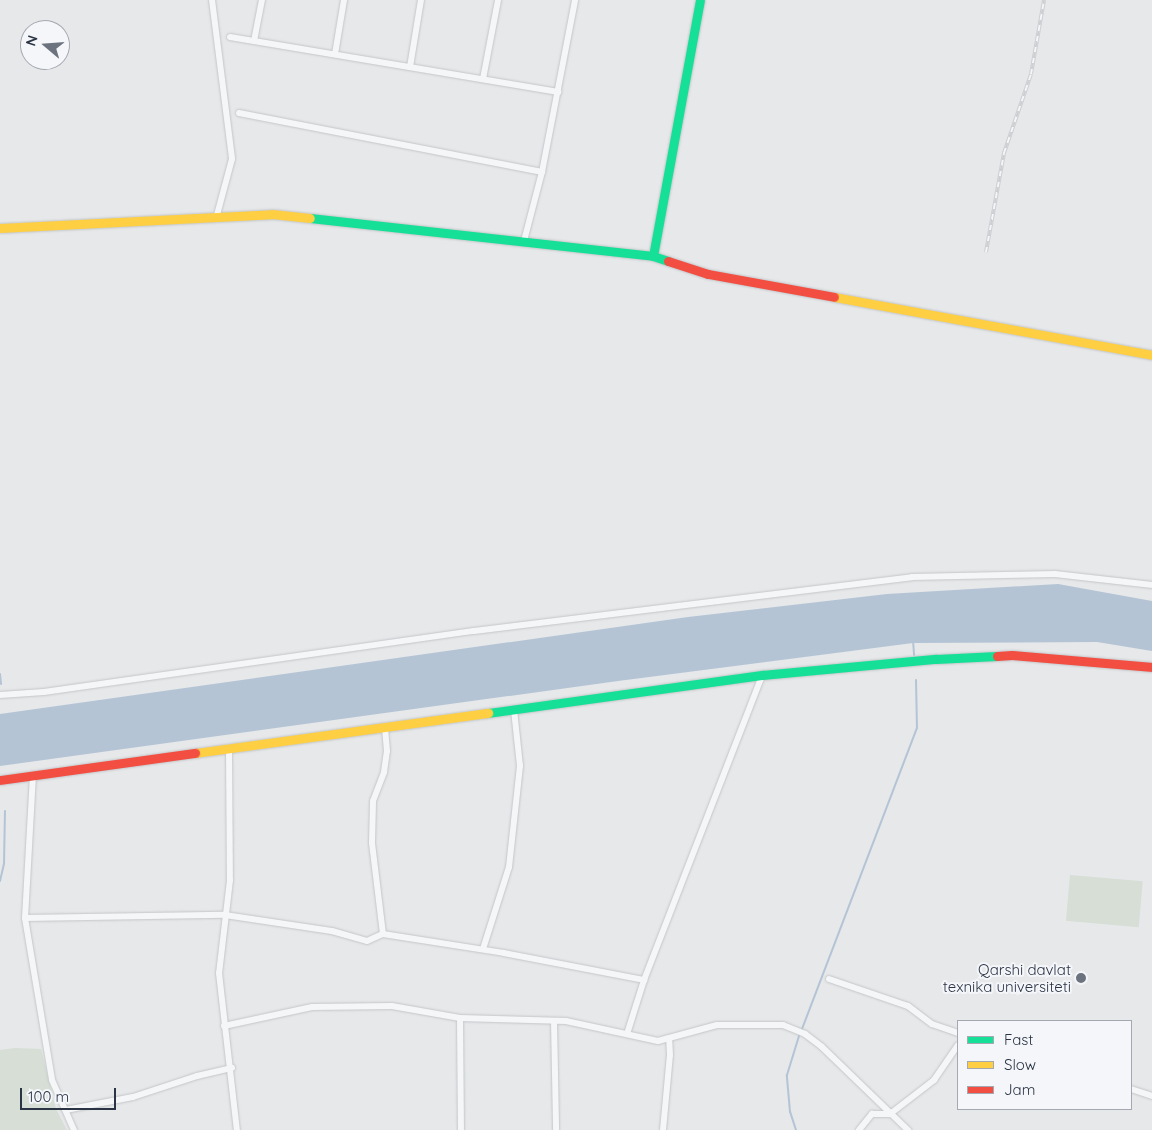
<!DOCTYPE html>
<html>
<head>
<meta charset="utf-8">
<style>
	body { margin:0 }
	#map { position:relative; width:1152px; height:1130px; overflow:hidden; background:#e6e8ea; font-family:Quicksand,sans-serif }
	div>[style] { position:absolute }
	.green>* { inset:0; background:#d6ded6; transform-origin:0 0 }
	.water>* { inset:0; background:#b4c4d5 }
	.stream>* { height:2px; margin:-1px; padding:0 1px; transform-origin:1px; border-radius:1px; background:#b4c4d5 }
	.roads { filter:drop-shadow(0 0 1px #c4c6c8) drop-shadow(0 0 1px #c4c6c8) }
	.street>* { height:6px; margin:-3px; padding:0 3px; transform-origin:3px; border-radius:3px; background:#f5f6f7 }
	.fast>* { height:9px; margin:-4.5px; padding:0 4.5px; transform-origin:4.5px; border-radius:4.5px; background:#16e098 }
	.slow>* { height:9px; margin:-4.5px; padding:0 4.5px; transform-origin:4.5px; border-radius:4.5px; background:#ffcf43 }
	.jam>* { height:9px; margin:-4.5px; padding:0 4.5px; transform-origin:4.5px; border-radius:4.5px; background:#f24e42 }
	.rail>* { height:4px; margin-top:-2px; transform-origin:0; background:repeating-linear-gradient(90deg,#f4f6f9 0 5.5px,#cecfd2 0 11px); box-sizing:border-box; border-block:1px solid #cecfd2 }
	.dots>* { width:14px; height:14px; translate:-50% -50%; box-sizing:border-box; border:2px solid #f4f6f9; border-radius:50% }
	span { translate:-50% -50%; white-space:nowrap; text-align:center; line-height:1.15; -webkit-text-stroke:4px #f4f6f9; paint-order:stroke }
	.poi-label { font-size:15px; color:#2b3445 }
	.right { translate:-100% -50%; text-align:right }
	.legend { position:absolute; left:957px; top:1020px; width:175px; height:90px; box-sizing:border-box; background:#f4f6f9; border:1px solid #a4a8b1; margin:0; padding:6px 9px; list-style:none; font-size:15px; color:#2b3445 }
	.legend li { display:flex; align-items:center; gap:10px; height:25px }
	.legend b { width:25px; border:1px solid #a4a8b1 }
	.north { position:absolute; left:20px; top:20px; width:50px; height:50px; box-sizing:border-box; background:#f4f6f9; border:1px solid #a4a8b1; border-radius:50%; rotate:288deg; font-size:14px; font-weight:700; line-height:20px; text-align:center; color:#2b3445 }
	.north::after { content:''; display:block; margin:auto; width:18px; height:22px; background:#6c737f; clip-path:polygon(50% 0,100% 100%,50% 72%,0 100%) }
	.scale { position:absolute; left:20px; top:1088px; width:96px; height:22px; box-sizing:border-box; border:2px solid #2b3445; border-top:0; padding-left:6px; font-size:15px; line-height:18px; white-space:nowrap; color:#2b3445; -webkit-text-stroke:4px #f4f6f9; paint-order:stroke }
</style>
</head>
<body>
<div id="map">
	<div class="green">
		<div style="left:1070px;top:875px;width:73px;height:46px;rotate:5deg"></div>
		<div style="clip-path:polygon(15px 1048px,41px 1049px,56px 1109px,67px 1130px,0 1130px,0 1050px)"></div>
	</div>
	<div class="water">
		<div style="clip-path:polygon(1058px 584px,1152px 601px,1152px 651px,1097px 642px,913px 643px,618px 681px,0 766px,0 714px,688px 617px,887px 594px)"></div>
	</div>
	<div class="stream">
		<div style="left:913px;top:640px;width:15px;rotate:86deg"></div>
		<div style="left:0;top:674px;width:10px;rotate:84deg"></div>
		<div style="left:0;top:881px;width:18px;rotate:-77deg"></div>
		<div style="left:4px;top:863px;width:52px;rotate:-88.9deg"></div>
		<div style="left:802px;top:1029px;width:322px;rotate:-69.1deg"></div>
		<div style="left:917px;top:728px;width:48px;rotate:-91.2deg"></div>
		<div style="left:796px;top:1130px;width:19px;rotate:-108deg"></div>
		<div style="left:790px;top:1112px;width:37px;rotate:-95deg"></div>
		<div style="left:787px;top:1075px;width:41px;rotate:-72.9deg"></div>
	</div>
	<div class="roads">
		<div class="street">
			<div style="left:212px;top:0;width:160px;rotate:82.8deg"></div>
			<div style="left:232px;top:159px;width:58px;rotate:105deg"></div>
			<div style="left:230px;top:37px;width:333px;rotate:9.5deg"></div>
			<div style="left:254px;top:41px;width:42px;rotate:-79deg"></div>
			<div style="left:335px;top:54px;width:55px;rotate:-80.5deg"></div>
			<div style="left:410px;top:67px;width:68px;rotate:-80.7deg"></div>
			<div style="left:483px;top:79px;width:80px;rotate:-79.2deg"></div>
			<div style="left:239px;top:113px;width:309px;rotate:11deg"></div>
			<div style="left:524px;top:241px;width:71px;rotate:-75.4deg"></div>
			<div style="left:542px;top:172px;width:175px;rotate:-79.1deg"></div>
			<div style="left:0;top:695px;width:44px;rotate:-3.9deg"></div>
			<div style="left:44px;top:692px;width:434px;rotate:-8.1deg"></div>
			<div style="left:474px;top:631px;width:441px;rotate:-7deg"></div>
			<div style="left:912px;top:577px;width:143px;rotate:-1.2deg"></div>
			<div style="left:1055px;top:574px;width:98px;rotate:6.5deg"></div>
			<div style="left:229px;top:749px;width:131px;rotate:89.6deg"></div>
			<div style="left:230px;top:880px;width:94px;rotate:96.7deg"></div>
			<div style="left:219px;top:973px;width:158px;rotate:83.5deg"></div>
			<div style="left:33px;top:775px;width:143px;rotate:93.2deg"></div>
			<div style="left:25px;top:918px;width:164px;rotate:80.5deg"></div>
			<div style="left:52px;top:1080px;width:55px;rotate:66.3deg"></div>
			<div style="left:25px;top:918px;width:200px;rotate:-0.9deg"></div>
			<div style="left:225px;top:915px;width:108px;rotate:8.5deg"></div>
			<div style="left:332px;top:931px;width:36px;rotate:16deg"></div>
			<div style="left:367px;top:941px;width:17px;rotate:-24deg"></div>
			<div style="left:383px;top:934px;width:122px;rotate:8.9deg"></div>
			<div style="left:504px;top:953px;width:143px;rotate:10.9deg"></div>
			<div style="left:383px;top:934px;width:92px;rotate:-96.9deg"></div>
			<div style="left:372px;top:843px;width:42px;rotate:-88.6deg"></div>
			<div style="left:373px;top:801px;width:31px;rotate:-69deg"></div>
			<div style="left:384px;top:772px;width:21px;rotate:-82deg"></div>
			<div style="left:387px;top:751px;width:24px;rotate:-95deg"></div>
			<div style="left:483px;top:949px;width:86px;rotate:-72.4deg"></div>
			<div style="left:509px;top:867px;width:102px;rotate:-83.8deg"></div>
			<div style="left:520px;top:766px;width:56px;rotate:-96.1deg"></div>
			<div style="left:829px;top:979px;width:83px;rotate:18.9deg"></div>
			<div style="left:908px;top:1006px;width:30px;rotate:37deg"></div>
			<div style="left:932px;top:1024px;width:28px;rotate:19deg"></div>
			<div style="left:460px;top:1018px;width:112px;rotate:89.5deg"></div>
			<div style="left:554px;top:1021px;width:109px;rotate:88.9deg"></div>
			<div style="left:224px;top:1026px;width:90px;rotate:-12.2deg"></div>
			<div style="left:312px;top:1007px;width:80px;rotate:-0.7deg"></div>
			<div style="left:392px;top:1006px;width:69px;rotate:10deg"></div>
			<div style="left:460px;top:1018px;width:106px;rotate:1.6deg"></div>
			<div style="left:566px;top:1021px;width:94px;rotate:12.3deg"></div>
			<div style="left:658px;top:1041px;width:61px;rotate:-15.2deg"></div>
			<div style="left:717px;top:1025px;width:66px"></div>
			<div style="left:783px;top:1025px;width:24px;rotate:22deg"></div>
			<div style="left:805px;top:1034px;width:21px;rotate:37deg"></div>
			<div style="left:822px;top:1047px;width:120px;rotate:44deg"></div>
			<div style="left:627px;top:1034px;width:57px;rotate:-72.5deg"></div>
			<div style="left:644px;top:980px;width:327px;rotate:-68.8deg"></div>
			<div style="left:1131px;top:1089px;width:22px;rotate:18deg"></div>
			<div style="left:66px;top:1110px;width:68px;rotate:-11deg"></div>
			<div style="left:133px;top:1097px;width:67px;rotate:-18.2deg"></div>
			<div style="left:197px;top:1076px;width:36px;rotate:-13deg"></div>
			<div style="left:663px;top:1130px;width:75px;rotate:-84.7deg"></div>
			<div style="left:670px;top:1055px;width:17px;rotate:-93deg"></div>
			<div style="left:859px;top:1130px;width:21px;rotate:-51deg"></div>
			<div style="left:872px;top:1114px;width:18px"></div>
			<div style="left:890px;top:1114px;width:56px;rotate:-37.7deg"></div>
			<div style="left:934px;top:1080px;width:42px;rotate:-55.6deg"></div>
		</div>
		<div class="fast">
			<div style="left:310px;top:218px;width:345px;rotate:6.3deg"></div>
			<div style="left:653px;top:256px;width:16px;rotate:18deg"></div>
			<div style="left:653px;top:256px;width:260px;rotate:-79.6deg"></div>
			<div style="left:488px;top:713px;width:277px;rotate:-7.9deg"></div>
			<div style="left:762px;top:675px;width:175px;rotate:-5.3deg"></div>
			<div style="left:936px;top:659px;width:61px;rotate:-2.8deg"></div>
		</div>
		<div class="slow">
			<div style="left:0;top:228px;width:272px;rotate:-2.9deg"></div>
			<div style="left:272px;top:214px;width:38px;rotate:6deg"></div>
			<div style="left:834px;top:297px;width:323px;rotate:10.3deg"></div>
			<div style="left:195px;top:753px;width:296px;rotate:-7.8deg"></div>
		</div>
		<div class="jam">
			<div style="left:668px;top:261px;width:42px;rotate:18deg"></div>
			<div style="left:708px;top:274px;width:128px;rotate:10.3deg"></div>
			<div style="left:997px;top:656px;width:15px;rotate:-4deg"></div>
			<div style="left:1012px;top:655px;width:141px;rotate:4.9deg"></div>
			<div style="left:0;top:780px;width:197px;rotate:-7.9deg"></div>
		</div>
	</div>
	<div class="rail">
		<div style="left:986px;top:252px;width:101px;rotate:-79.7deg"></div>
		<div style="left:1004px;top:153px;width:83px;rotate:-71.1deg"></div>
		<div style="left:1031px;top:74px;width:75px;rotate:-80deg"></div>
	</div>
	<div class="dots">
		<div style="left:1081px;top:978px;background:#6c737f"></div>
	</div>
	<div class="poi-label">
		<span class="right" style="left:1071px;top:978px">Qarshi davlat<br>texnika universiteti</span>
	</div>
	<ul class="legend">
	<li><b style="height:6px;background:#16e098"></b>Fast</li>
	<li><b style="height:6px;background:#ffcf43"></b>Slow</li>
	<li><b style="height:6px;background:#f24e42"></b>Jam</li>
	</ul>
	<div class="north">N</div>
	<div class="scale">100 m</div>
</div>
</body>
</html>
